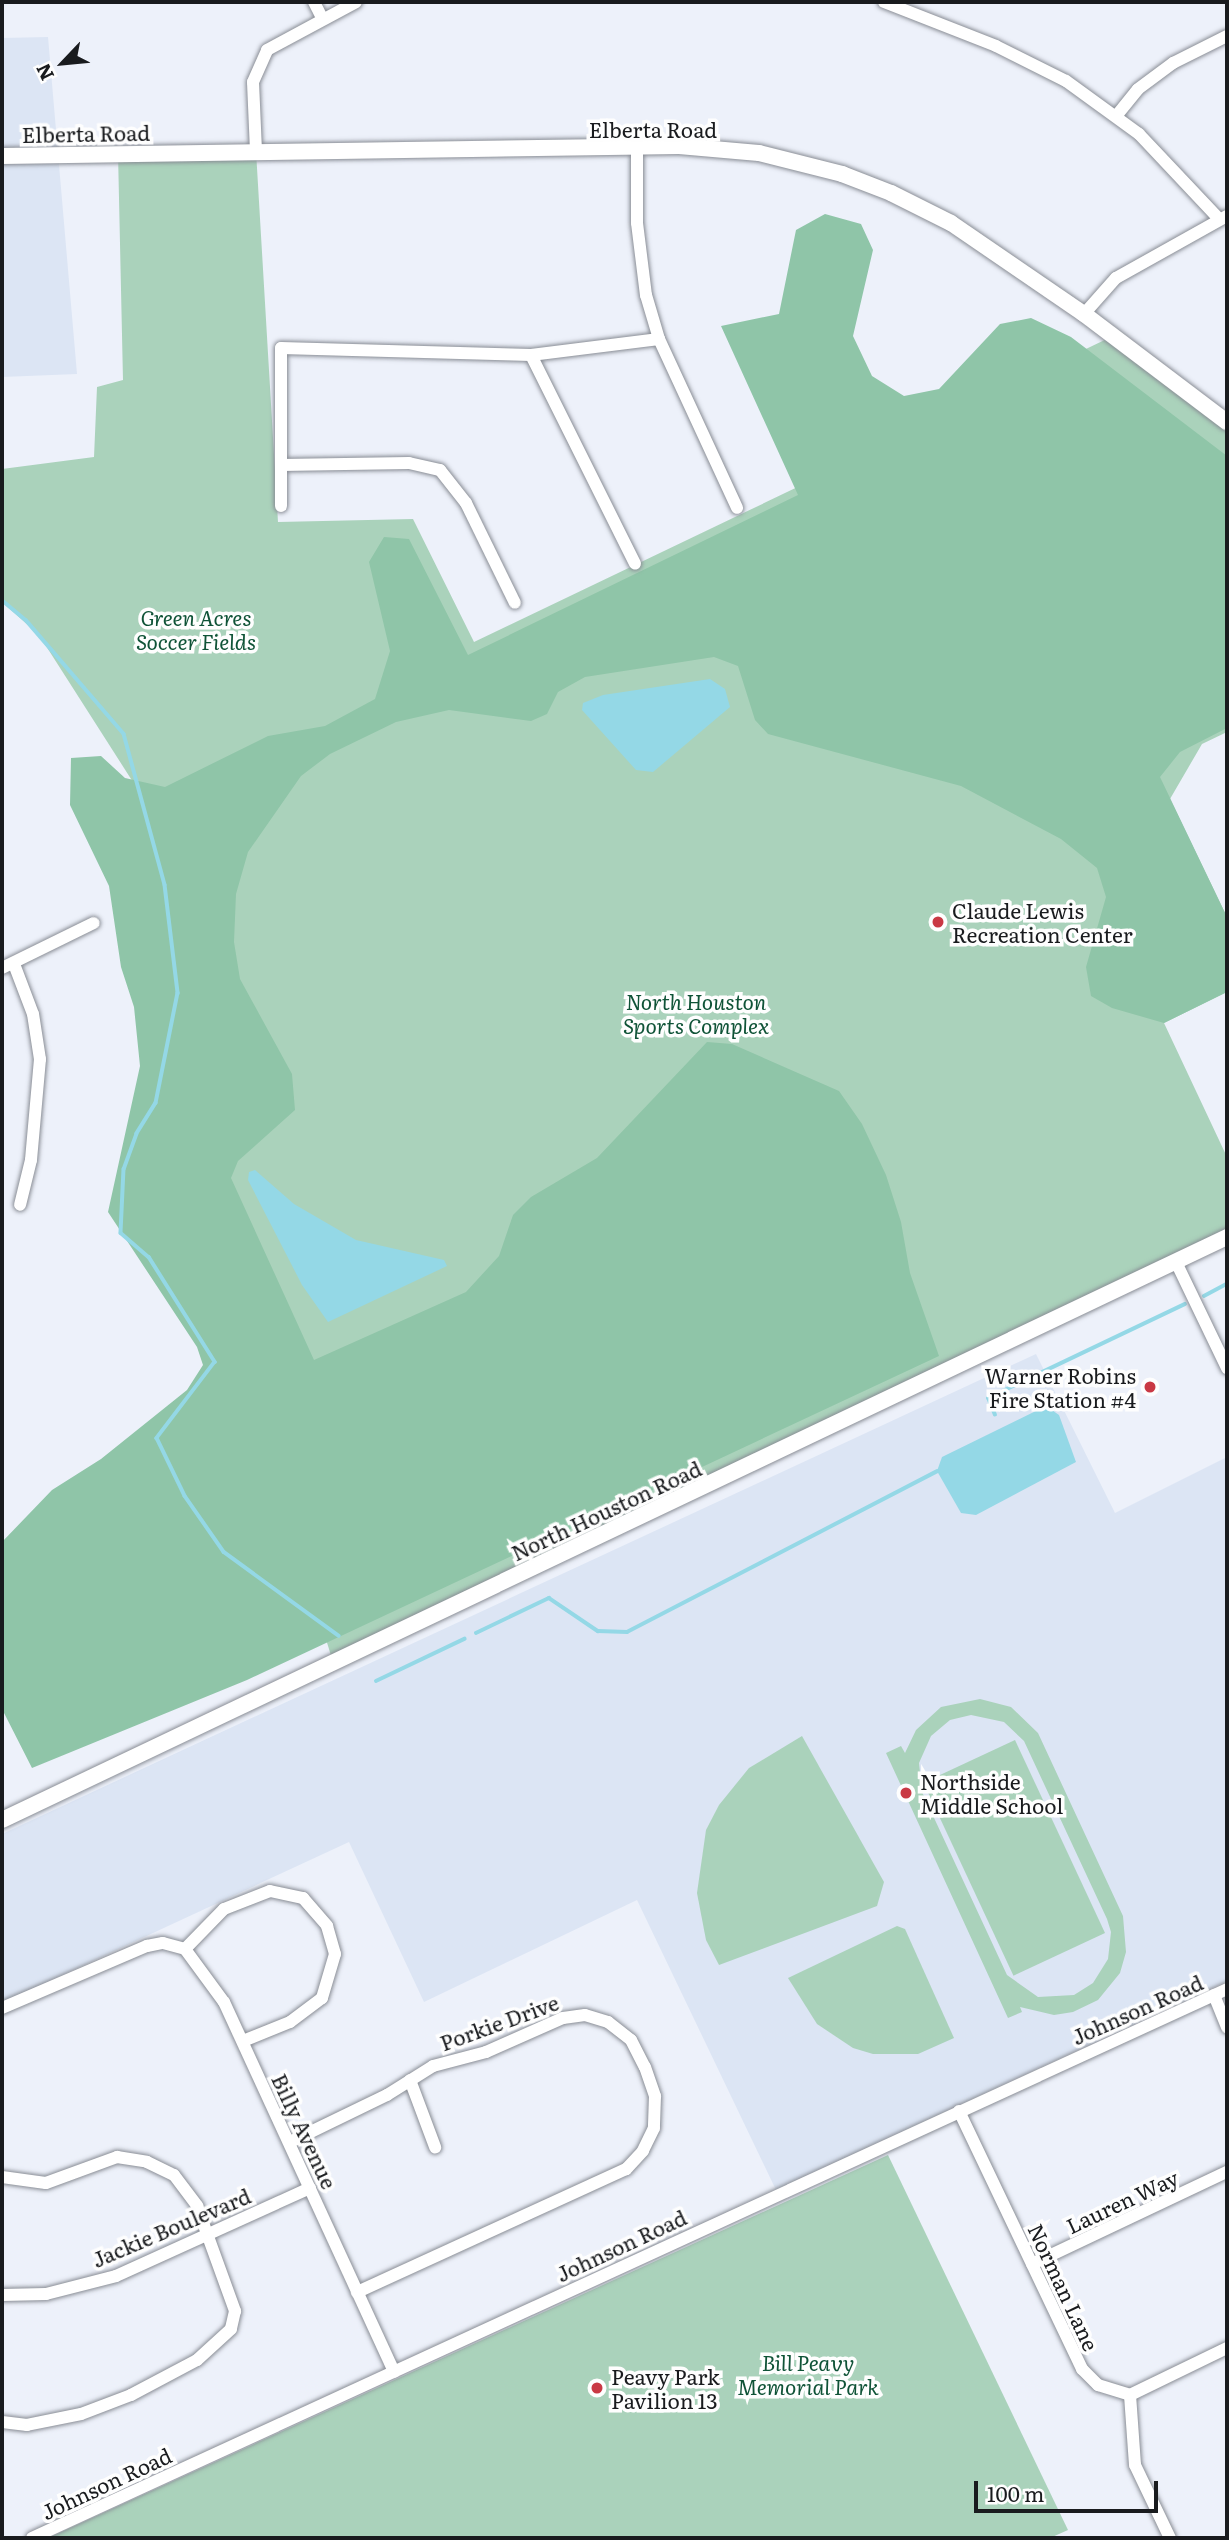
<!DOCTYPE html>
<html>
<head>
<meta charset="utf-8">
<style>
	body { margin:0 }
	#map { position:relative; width:1229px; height:2540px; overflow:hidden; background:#edf1fa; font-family:Literata,serif }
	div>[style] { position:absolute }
	.built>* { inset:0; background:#dce5f4 }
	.green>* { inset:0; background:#aad2bb; transform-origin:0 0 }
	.forest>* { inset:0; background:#8fc5a8 }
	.water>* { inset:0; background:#94d8e6 }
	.stream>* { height:3.5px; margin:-1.75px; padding:0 1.75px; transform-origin:1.75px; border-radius:1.75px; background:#94d8e6 }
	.roads { filter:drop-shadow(0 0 2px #898d95) drop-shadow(0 0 2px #898d95) }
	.street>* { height:12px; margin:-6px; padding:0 6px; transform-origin:6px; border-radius:6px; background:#fff }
	.secondary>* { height:16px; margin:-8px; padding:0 8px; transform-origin:8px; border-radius:8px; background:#fff }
	.dots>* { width:19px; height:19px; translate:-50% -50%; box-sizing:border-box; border:4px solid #fefefe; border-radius:50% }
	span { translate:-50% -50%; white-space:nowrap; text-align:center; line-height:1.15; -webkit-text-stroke:7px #fefefe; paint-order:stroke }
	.street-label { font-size:21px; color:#191b1e }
	.park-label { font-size:21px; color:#0f5337; font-style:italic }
	.poi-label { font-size:21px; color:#191b1e }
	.left { translate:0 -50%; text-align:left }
	.right { translate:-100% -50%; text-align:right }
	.frame { position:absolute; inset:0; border:4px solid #191b1e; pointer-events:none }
	.north { position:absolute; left:28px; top:28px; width:70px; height:70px; -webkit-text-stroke:5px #fefefe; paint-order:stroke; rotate:244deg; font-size:19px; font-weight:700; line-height:28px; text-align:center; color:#191b1e }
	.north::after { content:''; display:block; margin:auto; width:24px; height:32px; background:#191b1e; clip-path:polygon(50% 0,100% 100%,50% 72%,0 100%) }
	.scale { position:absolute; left:974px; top:2481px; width:184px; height:32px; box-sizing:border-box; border:4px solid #191b1e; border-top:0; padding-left:9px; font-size:21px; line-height:24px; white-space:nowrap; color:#191b1e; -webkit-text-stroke:5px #fefefe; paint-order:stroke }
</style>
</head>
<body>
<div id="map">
	<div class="built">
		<div style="clip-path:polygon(48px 37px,77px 374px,2px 377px,2px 38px)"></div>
		<div style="clip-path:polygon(1036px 1354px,1115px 1513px,1227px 1457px,1227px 1981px,776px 2190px,637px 1900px,424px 2002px,349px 1842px,2px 2003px,2px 1834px)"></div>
	</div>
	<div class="green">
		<div style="clip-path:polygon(256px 151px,278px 522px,413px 519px,474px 642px,1113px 336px,1227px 423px,1227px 732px,1202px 744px,1170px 799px,1227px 917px,1227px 992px,1164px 1023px,1227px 1157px,1227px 1237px,333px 1662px,251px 1397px,147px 804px,39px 635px,2px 602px,2px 469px,94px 457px,97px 387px,123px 380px,118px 153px)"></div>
		<div style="clip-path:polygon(evenodd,980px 1699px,1011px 1707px,1038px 1733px,1123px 1916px,1126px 1952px,1120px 1973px,1098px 2000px,1073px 2012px,1054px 2015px,1020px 2007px,1022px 2012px,1008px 2018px,886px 1753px,901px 1746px,905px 1753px,916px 1730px,941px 1707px,980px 1699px,971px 1715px,1004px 1722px,1024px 1741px,1107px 1919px,1111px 1932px,1108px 1959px,1093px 1983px,1074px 1995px,1038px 1997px,1007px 1975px,922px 1792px,919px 1763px,931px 1736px,950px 1720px,971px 1715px)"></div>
		<div style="clip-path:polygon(802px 1736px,884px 1882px,877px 1906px,719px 1965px,706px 1940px,697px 1893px,706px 1830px,719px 1805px,749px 1768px)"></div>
		<div style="left:1015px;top:1740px;width:213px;height:101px;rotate:65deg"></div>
		<div style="clip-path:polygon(897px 1926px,905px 1929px,954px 2038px,918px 2054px,873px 2054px,853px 2048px,817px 2024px,788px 1978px)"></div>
		<div style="clip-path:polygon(888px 2155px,1068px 2530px,1050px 2538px,48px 2538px)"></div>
	</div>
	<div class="forest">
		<div style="clip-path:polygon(825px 214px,861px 224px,873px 250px,853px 336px,872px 376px,904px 396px,939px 389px,1000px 324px,1031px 318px,1071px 337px,1227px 456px,1227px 728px,1180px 752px,1160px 777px,1227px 917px,1227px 992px,1164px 1023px,1112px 1008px,1091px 996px,1086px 967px,1106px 897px,1097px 868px,1061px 839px,961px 786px,768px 734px,755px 720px,738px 666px,714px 657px,585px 677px,558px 692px,547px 714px,531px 721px,449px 710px,396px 722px,330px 754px,301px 776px,248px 852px,236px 894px,234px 942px,240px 979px,292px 1074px,295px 1110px,238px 1161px,231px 1178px,314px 1360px,466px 1292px,499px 1256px,513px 1215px,531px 1197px,597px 1158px,707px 1042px,732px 1044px,839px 1091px,862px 1124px,886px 1175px,901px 1222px,910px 1273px,939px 1356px,247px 1680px,32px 1768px,2px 1709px,2px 1542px,52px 1490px,101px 1459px,187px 1390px,203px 1365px,197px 1347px,108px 1212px,140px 1066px,134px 1007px,121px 967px,109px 886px,70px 805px,71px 758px,101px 756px,125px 778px,165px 787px,268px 736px,325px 726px,375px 699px,390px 651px,369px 562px,384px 537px,409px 539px,468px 655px,798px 495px,721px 326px,779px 314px,796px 230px)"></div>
	</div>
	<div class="water">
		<div style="clip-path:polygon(710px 679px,725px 689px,730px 707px,653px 772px,636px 770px,582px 710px,583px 703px,603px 695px)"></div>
		<div style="clip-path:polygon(255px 1170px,294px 1204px,356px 1240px,444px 1260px,447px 1266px,328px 1322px,302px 1285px,248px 1180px,249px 1172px)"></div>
		<div style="clip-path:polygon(1046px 1406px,1059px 1415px,1076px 1462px,976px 1515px,961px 1513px,937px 1471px,942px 1457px)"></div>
	</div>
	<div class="stream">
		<div style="left:2px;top:600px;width:31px;rotate:40deg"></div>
		<div style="left:26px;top:620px;width:150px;rotate:49.3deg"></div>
		<div style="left:124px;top:734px;width:156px;rotate:74.8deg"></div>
		<div style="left:165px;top:885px;width:109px;rotate:83.1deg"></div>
		<div style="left:178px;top:993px;width:112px;rotate:101.3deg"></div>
		<div style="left:156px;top:1103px;width:36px;rotate:122deg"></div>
		<div style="left:137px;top:1134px;width:37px;rotate:110deg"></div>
		<div style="left:124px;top:1169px;width:64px;rotate:92.7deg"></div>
		<div style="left:121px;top:1233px;width:37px;rotate:41deg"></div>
		<div style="left:149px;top:1257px;width:124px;rotate:57.8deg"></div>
		<div style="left:215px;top:1362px;width:96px;rotate:127.3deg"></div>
		<div style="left:157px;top:1438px;width:64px;rotate:64.2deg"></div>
		<div style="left:185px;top:1496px;width:68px;rotate:55.1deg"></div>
		<div style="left:224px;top:1552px;width:142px;rotate:36.1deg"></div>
		<div style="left:1204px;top:1296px;width:26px;rotate:-28deg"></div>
		<div style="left:995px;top:1415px;width:18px;rotate:-112deg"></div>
		<div style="left:988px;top:1398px;width:218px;rotate:-25.5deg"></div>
		<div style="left:476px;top:1633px;width:81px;rotate:-25.6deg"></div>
		<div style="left:549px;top:1598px;width:59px;rotate:34deg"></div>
		<div style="left:598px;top:1631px;width:29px;rotate:2deg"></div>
		<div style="left:627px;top:1632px;width:349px;rotate:-27.4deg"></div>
		<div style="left:376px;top:1681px;width:98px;rotate:-25.5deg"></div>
	</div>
	<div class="roads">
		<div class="street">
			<div style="left:314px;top:2px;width:18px;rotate:63deg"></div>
			<div style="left:884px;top:2px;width:120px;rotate:21.4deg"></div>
			<div style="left:996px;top:46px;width:78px;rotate:26.6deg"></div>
			<div style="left:1066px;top:81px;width:90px;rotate:36deg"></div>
			<div style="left:1139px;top:134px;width:117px;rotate:46.7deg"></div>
			<div style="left:1117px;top:115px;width:33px;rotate:-51deg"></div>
			<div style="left:1138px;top:89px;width:44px;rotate:-36.6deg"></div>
			<div style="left:1173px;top:63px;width:60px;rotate:-26.6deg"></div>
			<div style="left:637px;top:149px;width:74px;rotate:90deg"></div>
			<div style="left:637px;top:223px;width:73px;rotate:82.9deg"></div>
			<div style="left:646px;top:295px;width:46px;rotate:73.5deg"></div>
			<div style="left:659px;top:339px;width:186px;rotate:65.2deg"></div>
			<div style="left:256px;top:151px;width:69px;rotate:-92.5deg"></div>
			<div style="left:253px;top:82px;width:35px;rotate:-66deg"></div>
			<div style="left:267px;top:50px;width:101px;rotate:-28.3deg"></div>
			<div style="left:1084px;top:314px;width:48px;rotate:-48.4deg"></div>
			<div style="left:1116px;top:278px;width:127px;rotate:-29.2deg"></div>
			<div style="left:531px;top:355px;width:233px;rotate:63.5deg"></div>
			<div style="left:281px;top:465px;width:128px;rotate:-0.9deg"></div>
			<div style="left:409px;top:463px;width:32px;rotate:13deg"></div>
			<div style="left:440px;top:470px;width:42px;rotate:51.8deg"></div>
			<div style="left:466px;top:503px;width:111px;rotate:63.9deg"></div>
			<div style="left:281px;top:506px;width:158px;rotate:-90deg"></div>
			<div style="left:281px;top:348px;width:250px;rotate:1.6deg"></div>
			<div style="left:531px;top:355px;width:129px;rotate:-7.1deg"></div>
			<div style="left:14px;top:964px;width:53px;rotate:69.2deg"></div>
			<div style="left:33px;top:1014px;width:46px;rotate:81.2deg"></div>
			<div style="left:40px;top:1059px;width:101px;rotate:95.1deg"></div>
			<div style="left:31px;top:1160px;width:46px;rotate:103.7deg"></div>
			<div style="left:2px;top:968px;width:102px;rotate:-26.1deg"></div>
			<div style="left:1176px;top:1262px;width:118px;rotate:64.3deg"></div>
			<div style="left:185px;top:1949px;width:56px;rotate:-45.7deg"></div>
			<div style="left:224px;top:1909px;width:49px;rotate:-21.4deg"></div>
			<div style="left:270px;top:1891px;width:34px;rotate:12deg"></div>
			<div style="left:303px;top:1898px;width:37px;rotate:49deg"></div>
			<div style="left:327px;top:1926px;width:29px;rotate:74deg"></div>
			<div style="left:335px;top:1954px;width:46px;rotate:106.5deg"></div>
			<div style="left:322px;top:1998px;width:40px;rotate:143deg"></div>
			<div style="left:290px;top:2022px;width:51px;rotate:158deg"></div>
			<div style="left:1214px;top:1995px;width:35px;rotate:68deg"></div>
			<div style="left:2px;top:2008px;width:158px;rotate:-23.2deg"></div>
			<div style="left:147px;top:1946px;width:16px;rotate:-11deg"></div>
			<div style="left:163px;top:1943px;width:23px;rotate:15deg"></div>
			<div style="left:185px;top:1949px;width:66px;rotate:53.7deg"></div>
			<div style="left:224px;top:2002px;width:407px;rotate:65.3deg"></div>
			<div style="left:410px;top:2080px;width:72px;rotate:69.5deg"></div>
			<div style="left:959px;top:2111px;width:286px;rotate:64.5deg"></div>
			<div style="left:1082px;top:2369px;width:23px;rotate:45deg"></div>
			<div style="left:1098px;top:2385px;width:34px;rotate:17deg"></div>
			<div style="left:1130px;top:2395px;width:108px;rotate:-25.9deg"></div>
			<div style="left:290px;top:2142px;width:108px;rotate:-25.9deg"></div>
			<div style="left:387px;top:2095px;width:54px;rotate:-32.2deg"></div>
			<div style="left:433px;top:2066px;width:55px;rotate:-14.8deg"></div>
			<div style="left:486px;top:2052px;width:84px;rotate:-23.8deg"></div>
			<div style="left:563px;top:2018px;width:22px;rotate:-8deg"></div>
			<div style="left:585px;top:2015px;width:24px;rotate:17deg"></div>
			<div style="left:608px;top:2022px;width:29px;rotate:38deg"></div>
			<div style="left:631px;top:2040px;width:30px;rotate:63deg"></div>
			<div style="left:645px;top:2067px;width:31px;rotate:71deg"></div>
			<div style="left:655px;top:2096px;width:32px;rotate:92deg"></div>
			<div style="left:654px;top:2128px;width:25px;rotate:116deg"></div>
			<div style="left:643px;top:2151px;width:25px;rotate:133deg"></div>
			<div style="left:626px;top:2169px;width:296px;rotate:155.4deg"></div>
			<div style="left:2px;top:2177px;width:44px;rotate:7.8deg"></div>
			<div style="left:46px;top:2183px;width:76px;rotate:-20.1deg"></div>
			<div style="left:117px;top:2157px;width:30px;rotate:9deg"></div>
			<div style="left:147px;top:2162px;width:30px;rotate:26deg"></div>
			<div style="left:174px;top:2175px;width:39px;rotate:53deg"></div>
			<div style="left:197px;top:2206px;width:112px;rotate:70.1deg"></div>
			<div style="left:235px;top:2311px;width:18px;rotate:103deg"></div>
			<div style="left:231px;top:2329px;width:46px;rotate:137.6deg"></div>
			<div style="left:197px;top:2360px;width:75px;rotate:152.1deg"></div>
			<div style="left:131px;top:2395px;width:53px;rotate:159.2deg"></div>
			<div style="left:81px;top:2414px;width:55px;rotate:168.5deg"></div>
			<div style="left:27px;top:2425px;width:25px;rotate:-173deg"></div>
			<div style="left:1032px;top:2264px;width:216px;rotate:-25.3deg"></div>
			<div style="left:2px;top:2295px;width:44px;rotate:-1.3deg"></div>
			<div style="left:46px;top:2294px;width:72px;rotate:-14.4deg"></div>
			<div style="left:116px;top:2276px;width:213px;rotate:-24.4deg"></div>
			<div style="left:1130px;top:2395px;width:70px;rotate:85.9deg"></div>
			<div style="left:1135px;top:2465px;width:81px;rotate:64.4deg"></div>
			<div style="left:32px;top:2538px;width:1315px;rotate:-24.67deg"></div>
		</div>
		<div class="secondary">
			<div style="left:2px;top:156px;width:677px;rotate:-0.85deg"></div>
			<div style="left:679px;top:146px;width:80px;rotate:5deg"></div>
			<div style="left:759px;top:153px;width:86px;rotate:14.2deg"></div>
			<div style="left:842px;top:174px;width:53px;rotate:21.2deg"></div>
			<div style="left:891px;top:193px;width:67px;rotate:26.6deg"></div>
			<div style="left:951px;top:223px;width:161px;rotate:34.4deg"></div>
			<div style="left:1084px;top:314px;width:179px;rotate:37.1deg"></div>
			<div style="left:2px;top:1820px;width:1357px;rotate:-25.45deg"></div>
		</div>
	</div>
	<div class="dots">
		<div style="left:938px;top:922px;background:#c93944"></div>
		<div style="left:1150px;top:1387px;background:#c93944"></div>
		<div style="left:906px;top:1793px;background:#c93944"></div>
		<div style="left:597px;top:2388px;background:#c93944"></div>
	</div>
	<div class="street-label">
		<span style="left:653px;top:129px">Elberta Road</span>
		<span style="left:86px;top:133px;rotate:-1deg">Elberta Road</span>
		<span style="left:606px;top:1510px;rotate:-25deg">North Houston Road</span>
		<span style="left:1137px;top:2009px;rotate:-24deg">Johnson Road</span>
		<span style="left:499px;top:2022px;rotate:-20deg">Porkie Drive</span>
		<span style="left:305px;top:2131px;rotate:65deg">Billy Avenue</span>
		<span style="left:1122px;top:2201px;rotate:-25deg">Lauren Way</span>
		<span style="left:171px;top:2227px;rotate:-23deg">Jackie Boulevard</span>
		<span style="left:621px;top:2245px;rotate:-25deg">Johnson Road</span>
		<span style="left:1064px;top:2287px;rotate:65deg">Norman Lane</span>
		<span style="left:106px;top:2483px;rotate:-25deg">Johnson Road</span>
	</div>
	<div class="park-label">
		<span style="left:196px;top:629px">Green Acres<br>Soccer Fields</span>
		<span style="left:696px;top:1013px">North Houston<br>Sports Complex</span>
		<span style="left:808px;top:2374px">Bill Peavy<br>Memorial Park</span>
	</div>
	<div class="poi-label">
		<span class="left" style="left:952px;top:922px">Claude Lewis<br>Recreation Center</span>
		<span class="right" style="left:1136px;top:1387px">Warner Robins<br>Fire Station #4</span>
		<span class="left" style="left:920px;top:1793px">Northside<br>Middle School</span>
		<span class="left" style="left:611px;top:2388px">Peavy Park<br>Pavilion 13</span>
	</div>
	<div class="frame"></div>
	<div class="north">N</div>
	<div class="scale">100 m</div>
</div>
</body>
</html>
